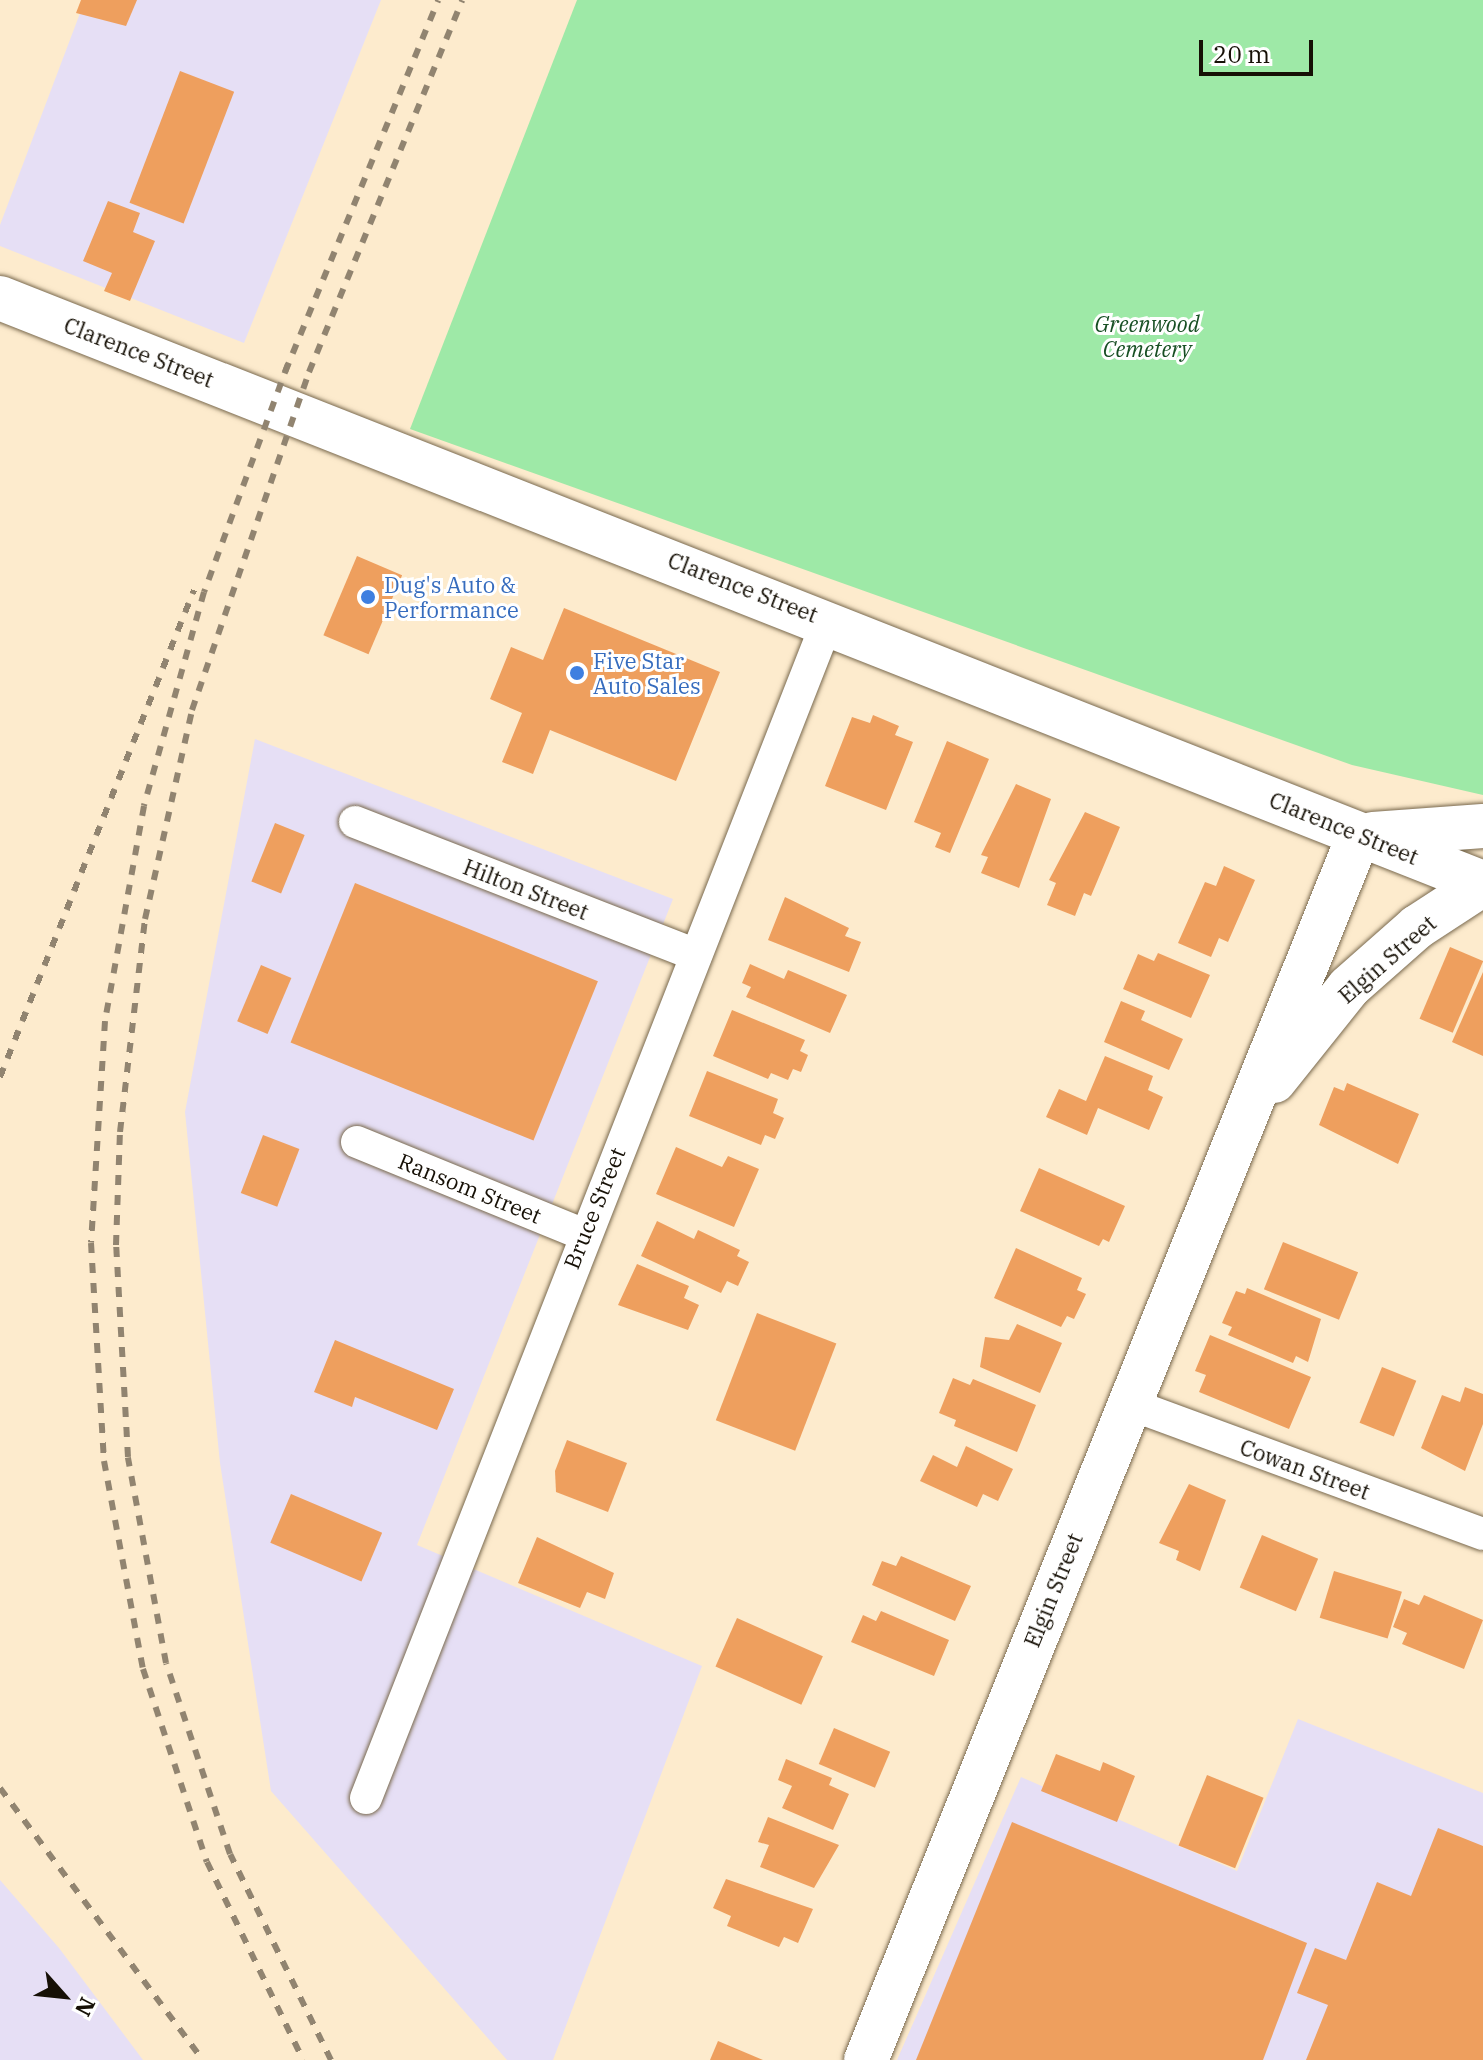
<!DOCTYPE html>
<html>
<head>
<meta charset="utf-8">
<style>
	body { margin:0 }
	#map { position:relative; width:1483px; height:2060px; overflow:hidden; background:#fdebcd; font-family:"IBM Plex Serif",serif }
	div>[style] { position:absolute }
	.industrial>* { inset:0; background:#e6dff5 }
	.green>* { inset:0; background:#9ee9a7 }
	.building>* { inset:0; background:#ee9f5e; transform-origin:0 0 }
	.roads { filter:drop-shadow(0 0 2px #79694e) drop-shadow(0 0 2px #79694e) }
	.street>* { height:32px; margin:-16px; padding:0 16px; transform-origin:16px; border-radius:16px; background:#fff }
	.secondary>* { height:44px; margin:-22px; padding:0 22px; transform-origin:22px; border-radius:22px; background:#fff }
	.rail>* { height:6px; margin-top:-3px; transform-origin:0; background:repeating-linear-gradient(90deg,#918470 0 10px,transparent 0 20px) }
	.dots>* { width:22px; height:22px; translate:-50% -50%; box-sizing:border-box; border:4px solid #fff; border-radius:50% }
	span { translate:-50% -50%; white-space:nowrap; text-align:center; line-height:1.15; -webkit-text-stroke:6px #fff; paint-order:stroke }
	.park-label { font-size:22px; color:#174f23; font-style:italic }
	.street-label { font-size:22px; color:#161006 }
	.shop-label { font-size:22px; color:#366cbe }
	.left { translate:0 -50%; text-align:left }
	.north { position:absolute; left:24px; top:1956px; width:80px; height:80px; -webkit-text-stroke:6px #fff; paint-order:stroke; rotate:117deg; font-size:22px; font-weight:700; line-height:32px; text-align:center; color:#161006 }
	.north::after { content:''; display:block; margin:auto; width:28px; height:36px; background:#161006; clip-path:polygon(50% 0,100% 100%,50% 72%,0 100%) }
	.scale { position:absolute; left:1199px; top:40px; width:114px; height:36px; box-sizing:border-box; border:4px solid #161006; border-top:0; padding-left:10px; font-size:24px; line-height:28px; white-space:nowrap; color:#161006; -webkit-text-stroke:6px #fff; paint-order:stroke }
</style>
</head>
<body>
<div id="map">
	<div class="industrial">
		<div style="clip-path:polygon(85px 0,381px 0,244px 343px,0 246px,0 225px)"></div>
		<div style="clip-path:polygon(255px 739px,673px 899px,417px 1545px,702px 1666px,553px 2060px,507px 2060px,271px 1791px,220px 1463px,185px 1112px)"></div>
		<div style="clip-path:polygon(1298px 1719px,1483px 1793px,1483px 2060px,897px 2060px,1021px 1777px,1237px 1871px)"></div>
		<div style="clip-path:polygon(0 1880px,59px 1948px,143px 2060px,0 2060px)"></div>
	</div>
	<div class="green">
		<div style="clip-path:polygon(577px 0,1483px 0,1483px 795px,1352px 765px,410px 429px)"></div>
	</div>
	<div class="building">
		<div style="clip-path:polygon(81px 0,137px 0,126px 26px,76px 13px)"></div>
		<div style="left:180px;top:71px;width:58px;height:141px;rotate:21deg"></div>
		<div style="clip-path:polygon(108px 201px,140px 213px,133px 232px,155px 241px,130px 301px,104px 291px,112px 273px,83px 261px)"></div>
		<div style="left:357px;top:556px;width:49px;height:86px;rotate:23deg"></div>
		<div style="clip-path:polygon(564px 608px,720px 672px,676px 781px,550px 730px,533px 774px,502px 762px,522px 713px,490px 699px,511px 647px,543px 660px)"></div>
		<div style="clip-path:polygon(873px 715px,899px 726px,895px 735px,913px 742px,886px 810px,825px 786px,852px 717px,870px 723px)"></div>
		<div style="clip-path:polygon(947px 741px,989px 759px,950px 853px,935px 847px,941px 833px,914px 822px)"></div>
		<div style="clip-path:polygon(1016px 784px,1051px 799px,1019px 888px,981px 873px,988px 857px,981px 855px)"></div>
		<div style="clip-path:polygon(1085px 812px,1120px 827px,1091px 896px,1084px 893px,1075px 916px,1047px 905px,1056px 883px,1049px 880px)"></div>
		<div style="left:275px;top:823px;width:32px;height:63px;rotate:22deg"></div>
		<div style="clip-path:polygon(1224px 866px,1255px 880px,1228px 942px,1219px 938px,1211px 957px,1178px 943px,1205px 882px,1216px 886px)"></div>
		<div style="left:355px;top:883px;width:262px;height:172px;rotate:22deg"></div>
		<div style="clip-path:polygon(785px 897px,849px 928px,845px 936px,861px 942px,849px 972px,768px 940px)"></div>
		<div style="left:1450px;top:947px;width:36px;height:78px;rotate:23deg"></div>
		<div style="clip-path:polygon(1158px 953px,1210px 975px,1191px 1018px,1123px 989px,1138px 954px,1154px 961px)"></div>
		<div style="clip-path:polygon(750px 964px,784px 979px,788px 970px,847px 995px,830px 1033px,746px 997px,751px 987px,742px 983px)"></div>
		<div style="left:261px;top:965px;width:33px;height:61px;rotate:23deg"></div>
		<div style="clip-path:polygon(1483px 972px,1483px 1056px,1452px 1042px)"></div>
		<div style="clip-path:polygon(1121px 1001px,1145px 1011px,1141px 1020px,1183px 1039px,1169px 1070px,1104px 1042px)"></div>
		<div style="clip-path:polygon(732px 1010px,805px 1040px,800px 1051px,808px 1055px,801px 1072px,793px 1069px,788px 1080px,771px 1073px,768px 1079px,713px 1056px)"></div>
		<div style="clip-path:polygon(1105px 1056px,1153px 1076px,1148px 1090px,1163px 1097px,1149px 1130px,1098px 1108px,1087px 1135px,1046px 1117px,1059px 1089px,1086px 1101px)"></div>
		<div style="clip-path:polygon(707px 1071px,778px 1099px,773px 1113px,784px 1118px,775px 1139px,765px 1135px,761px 1145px,689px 1116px)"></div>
		<div style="clip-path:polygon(1347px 1083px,1419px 1114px,1398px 1164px,1319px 1125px,1334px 1087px,1344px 1091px)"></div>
		<div style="left:263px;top:1135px;width:39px;height:62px;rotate:21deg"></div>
		<div style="clip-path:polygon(676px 1147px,722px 1167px,728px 1156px,759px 1169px,734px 1227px,656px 1194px)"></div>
		<div style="clip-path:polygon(1039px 1168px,1125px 1206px,1109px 1242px,1103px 1239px,1099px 1246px,1020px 1211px)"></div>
		<div style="clip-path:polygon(657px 1221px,694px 1239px,698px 1230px,740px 1250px,737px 1256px,749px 1262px,738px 1286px,727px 1281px,721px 1293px,641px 1256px)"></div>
		<div style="left:1283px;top:1242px;width:81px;height:51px;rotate:22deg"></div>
		<div style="clip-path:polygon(1016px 1248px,1082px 1278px,1077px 1290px,1086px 1294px,1074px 1319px,1067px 1316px,1061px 1327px,994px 1298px)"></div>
		<div style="clip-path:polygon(637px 1264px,689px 1286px,684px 1298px,699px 1305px,688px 1330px,618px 1305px)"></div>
		<div style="clip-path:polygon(1247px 1288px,1321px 1319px,1308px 1362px,1296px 1356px,1293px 1363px,1228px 1335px,1232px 1327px,1222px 1323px,1236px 1291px,1245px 1294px)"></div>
		<div style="left:757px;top:1313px;width:85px;height:115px;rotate:21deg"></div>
		<div style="clip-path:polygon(1017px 1324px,1062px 1343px,1040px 1393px,980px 1367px,985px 1337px,1009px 1340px)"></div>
		<div style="clip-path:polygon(1210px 1335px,1311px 1377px,1289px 1429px,1199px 1392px,1206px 1375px,1195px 1371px)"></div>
		<div style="clip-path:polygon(335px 1340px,454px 1389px,437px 1430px,355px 1397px,352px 1407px,314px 1392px)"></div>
		<div style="left:1382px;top:1367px;width:37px;height:60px;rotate:22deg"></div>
		<div style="clip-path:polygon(953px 1378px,970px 1385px,973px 1379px,1036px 1405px,1017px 1452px,954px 1426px,956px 1420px,939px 1413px)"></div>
		<div style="clip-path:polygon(1465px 1387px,1483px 1394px,1483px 1424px,1465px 1471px,1421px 1448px,1442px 1395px,1460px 1402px)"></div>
		<div style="clip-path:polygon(567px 1440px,627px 1463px,608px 1512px,556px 1492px,555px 1471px)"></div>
		<div style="clip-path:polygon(966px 1446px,1013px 1469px,998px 1501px,983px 1494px,977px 1507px,920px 1481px,933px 1455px,957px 1467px)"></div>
		<div style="clip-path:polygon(1189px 1484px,1226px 1500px,1200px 1571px,1176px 1560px,1179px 1551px,1159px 1543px)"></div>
		<div style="left:291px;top:1494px;width:99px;height:53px;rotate:23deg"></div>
		<div style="left:1262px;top:1535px;width:61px;height:57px;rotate:23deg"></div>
		<div style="clip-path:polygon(537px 1537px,614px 1573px,605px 1599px,587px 1592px,580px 1608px,518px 1583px)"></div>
		<div style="clip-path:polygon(901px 1556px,971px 1586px,955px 1621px,872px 1585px,882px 1561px,896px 1566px)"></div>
		<div style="left:1334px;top:1571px;width:71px;height:49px;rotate:17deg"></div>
		<div style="clip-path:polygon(1424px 1595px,1483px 1620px,1464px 1669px,1402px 1644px,1407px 1633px,1393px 1627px,1404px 1599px,1419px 1605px)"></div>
		<div style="clip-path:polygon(881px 1611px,949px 1640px,934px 1676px,851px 1642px,863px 1615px,876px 1621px)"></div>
		<div style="left:737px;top:1618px;width:94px;height:53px;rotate:24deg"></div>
		<div style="left:834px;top:1728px;width:61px;height:39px;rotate:23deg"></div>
		<div style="clip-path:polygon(1056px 1754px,1100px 1771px,1103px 1762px,1135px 1776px,1117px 1822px,1041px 1791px)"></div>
		<div style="clip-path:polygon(786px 1759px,832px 1778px,829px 1785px,849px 1794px,833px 1830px,782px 1808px,792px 1786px,778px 1780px)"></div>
		<div style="left:1207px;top:1775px;width:61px;height:76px;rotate:22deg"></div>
		<div style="clip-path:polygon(768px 1817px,839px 1845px,814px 1888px,760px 1867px,769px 1845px,758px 1842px)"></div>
		<div style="clip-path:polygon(1012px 1822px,1307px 1943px,1263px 2060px,916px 2060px)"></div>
		<div style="clip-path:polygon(1438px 1828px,1483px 1846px,1483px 2060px,1306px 2060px,1328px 2005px,1297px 1993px,1315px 1948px,1346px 1960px,1377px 1882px,1411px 1896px)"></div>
		<div style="clip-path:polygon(726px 1879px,813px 1909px,798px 1943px,784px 1937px,779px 1947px,727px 1926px,731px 1916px,713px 1908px)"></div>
		<div style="clip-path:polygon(718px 2041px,763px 2060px,710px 2060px)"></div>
	</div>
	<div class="roads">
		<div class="street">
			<div style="left:355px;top:822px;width:366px;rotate:21.3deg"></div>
			<div style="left:357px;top:1142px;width:244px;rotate:22.2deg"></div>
			<div style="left:1127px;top:1403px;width:379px;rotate:20.2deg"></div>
			<div style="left:366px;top:1798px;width:1265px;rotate:-68.59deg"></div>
		</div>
		<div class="secondary">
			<div style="left:0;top:298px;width:1594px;rotate:21.53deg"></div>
			<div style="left:1373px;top:834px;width:110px;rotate:-4.2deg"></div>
			<div style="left:1274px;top:1081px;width:120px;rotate:-51.4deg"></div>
			<div style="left:1349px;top:987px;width:91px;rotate:-41.4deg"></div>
			<div style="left:1417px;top:927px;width:79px;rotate:-33.1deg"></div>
			<div style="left:866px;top:2060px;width:1320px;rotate:-68.08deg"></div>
		</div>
	</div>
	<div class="rail">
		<div style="left:288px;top:364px;width:243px;rotate:110.2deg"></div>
		<div style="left:204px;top:592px;width:222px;rotate:105.7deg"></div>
		<div style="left:144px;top:806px;width:219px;rotate:100.3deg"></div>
		<div style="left:105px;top:1021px;width:222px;rotate:93.6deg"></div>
		<div style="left:91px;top:1243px;width:218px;rotate:86.6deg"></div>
		<div style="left:104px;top:1461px;width:212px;rotate:79.4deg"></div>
		<div style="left:143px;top:1669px;width:203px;rotate:71.7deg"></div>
		<div style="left:207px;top:1862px;width:220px;rotate:64.1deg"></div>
		<div style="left:285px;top:372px;width:402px;rotate:-67.6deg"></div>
		<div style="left:0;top:1077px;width:524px;rotate:-68.28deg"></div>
		<div style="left:0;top:1788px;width:339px;rotate:53.3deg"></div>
		<div style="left:331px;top:2060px;width:229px;rotate:-116.1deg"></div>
		<div style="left:230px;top:1854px;width:201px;rotate:-108.5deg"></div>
		<div style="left:166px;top:1663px;width:209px;rotate:-100.5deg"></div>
		<div style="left:128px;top:1457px;width:212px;rotate:-93.2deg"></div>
		<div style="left:116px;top:1245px;width:113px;rotate:-88deg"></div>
		<div style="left:120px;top:1132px;width:214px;rotate:-83.3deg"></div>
		<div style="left:145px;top:919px;width:214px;rotate:-77.3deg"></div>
		<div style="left:192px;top:710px;width:358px;rotate:-70.9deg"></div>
		<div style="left:309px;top:372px;width:402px;rotate:-67.6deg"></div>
	</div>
	<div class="dots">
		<div style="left:368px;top:597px;background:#3f7fe0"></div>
		<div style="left:577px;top:673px;background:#3f7fe0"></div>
	</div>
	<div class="park-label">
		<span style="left:1147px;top:336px">Greenwood<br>Cemetery</span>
	</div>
	<div class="street-label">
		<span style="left:139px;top:352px;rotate:21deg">Clarence Street</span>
		<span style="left:743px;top:587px;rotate:21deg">Clarence Street</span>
		<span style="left:1344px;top:828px;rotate:22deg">Clarence Street</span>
		<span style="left:526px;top:889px;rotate:21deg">Hilton Street</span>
		<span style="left:1387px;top:959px;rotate:-41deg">Elgin Street</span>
		<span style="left:470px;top:1188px;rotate:22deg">Ransom Street</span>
		<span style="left:594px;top:1208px;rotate:-68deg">Bruce Street</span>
		<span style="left:1305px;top:1469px;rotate:20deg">Cowan Street</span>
		<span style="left:1053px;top:1590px;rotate:-68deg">Elgin Street</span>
	</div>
	<div class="shop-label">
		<span class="left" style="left:384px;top:597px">Dug's Auto &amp;<br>Performance</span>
		<span class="left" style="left:593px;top:673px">Five Star<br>Auto Sales</span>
	</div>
	<div class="north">N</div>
	<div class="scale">20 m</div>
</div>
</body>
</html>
